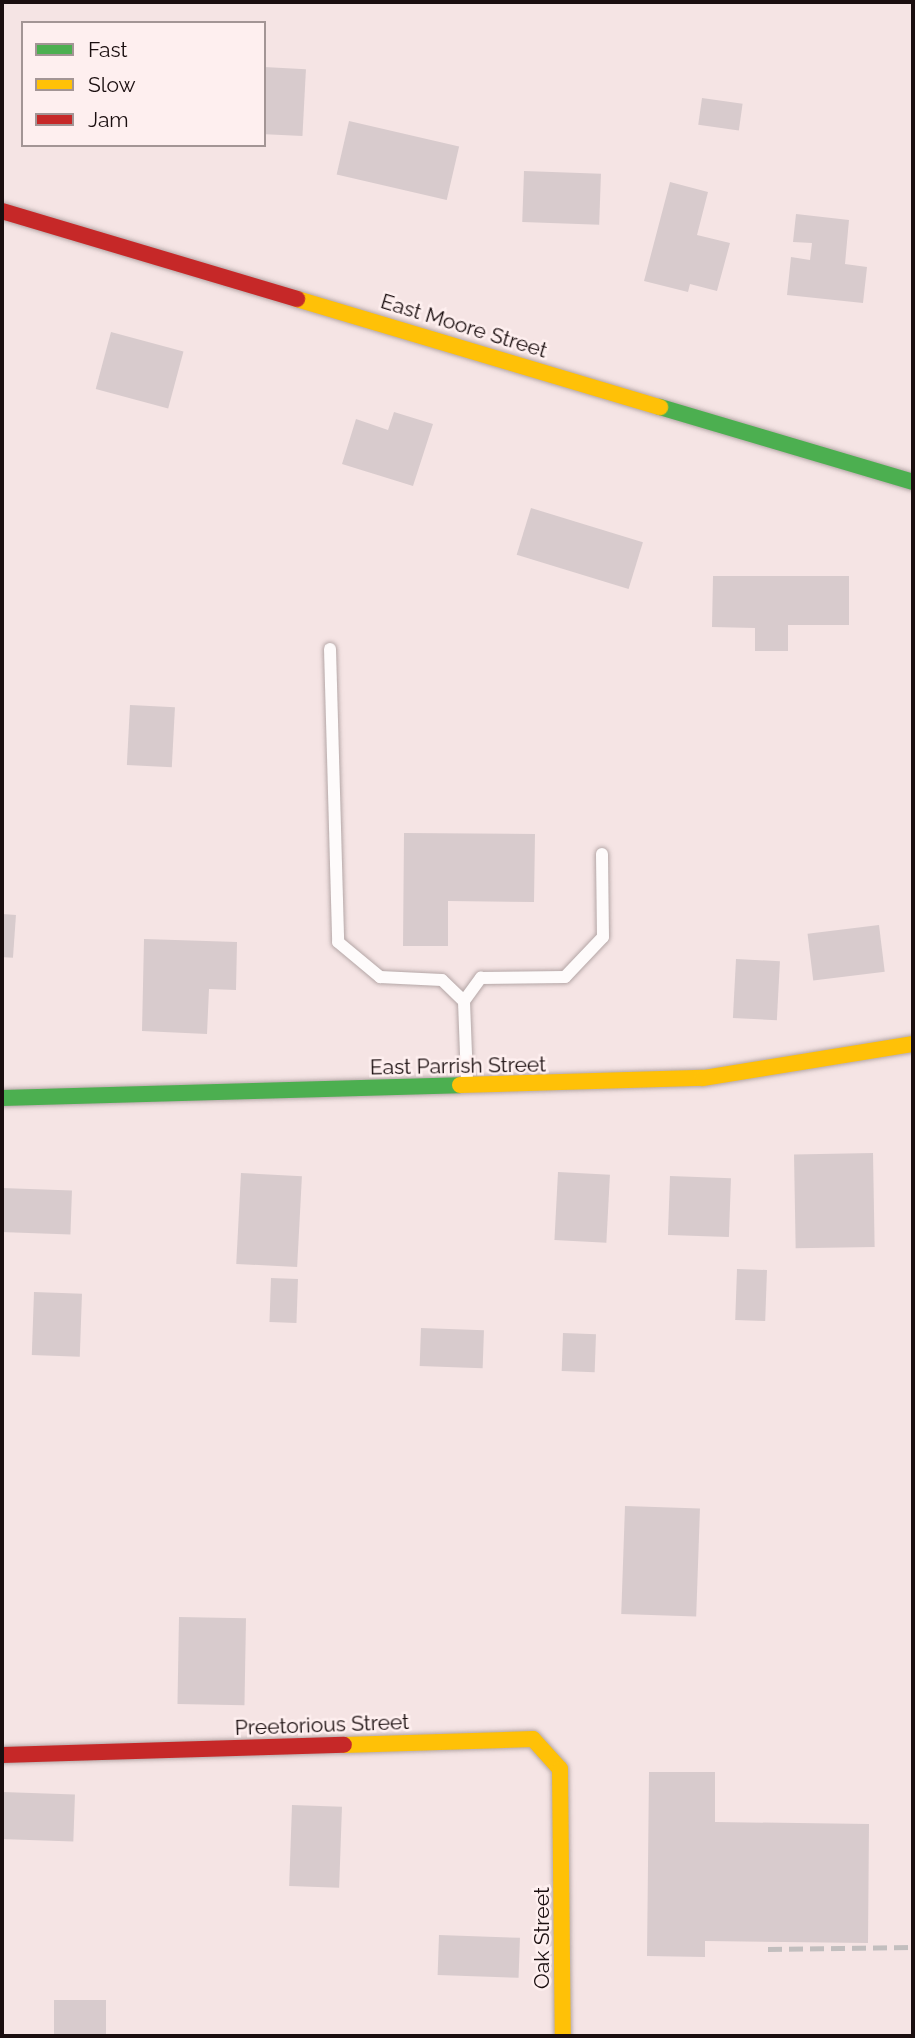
<!DOCTYPE html>
<html>
<head>
<meta charset="utf-8">
<style>
	body { margin:0 }
	#map { position:relative; width:915px; height:2038px; overflow:hidden; background:#f5e4e4; font-family:Raleway,sans-serif }
	div>[style] { position:absolute }
	.building>* { inset:0; background:#d8cbcd; transform-origin:0 0 }
	.roads { filter:drop-shadow(0 0 2px #b4a6a6) drop-shadow(0 0 2px #b4a6a6) }
	.lane>* { height:12px; margin:-6px; padding:0 6px; transform-origin:6px; border-radius:6px; background:#fefbfb }
	.fast>* { height:16px; margin:-8px; padding:0 8px; transform-origin:8px; border-radius:8px; background:#4caf50 }
	.slow>* { height:16px; margin:-8px; padding:0 8px; transform-origin:8px; border-radius:8px; background:#ffc107 }
	.jam>* { height:16px; margin:-8px; padding:0 8px; transform-origin:8px; border-radius:8px; background:#c62828 }
	.rail>* { height:5px; margin-top:-2.5px; transform-origin:0; background:repeating-linear-gradient(90deg,#c2bebe 0 14px,transparent 0 21px) }
	span { translate:-50% -50%; white-space:nowrap; text-align:center; line-height:1.15; -webkit-text-stroke:5px #feefef; paint-order:stroke }
	.street-label { font-size:21px; color:#1a0e0f }
	.frame { position:absolute; inset:0; border:4px solid #1a0e0f; pointer-events:none }
	.legend { position:absolute; left:21px; top:21px; width:245px; height:126px; box-sizing:border-box; background:#feefef; border:2px solid #a39595; margin:0; padding:9px 12px; list-style:none; font-size:21px; color:#1a0e0f }
	.legend li { display:flex; align-items:center; gap:14px; height:35px }
	.legend b { width:35px; border:2px solid #a39595 }
</style>
</head>
<body>
<div id="map">
	<div class="building">
		<div style="left:264px;top:67px;width:42px;height:67px;rotate:3deg"></div>
		<div style="left:702px;top:98px;width:41px;height:27px;rotate:8deg"></div>
		<div style="left:349px;top:121px;width:113px;height:55px;rotate:13deg"></div>
		<div style="left:524px;top:171px;width:77px;height:51px;rotate:2deg"></div>
		<div style="clip-path:polygon(670px 182px,708px 192px,697px 235px,730px 243px,717px 291px,690px 284px,688px 292px,644px 281px)"></div>
		<div style="clip-path:polygon(796px 214px,849px 220px,845px 264px,867px 267px,863px 303px,787px 295px,791px 257px,810px 260px,812px 243px,793px 242px)"></div>
		<div style="left:111px;top:332px;width:75px;height:59px;rotate:15deg"></div>
		<div style="clip-path:polygon(394px 412px,433px 424px,413px 486px,342px 464px,356px 419px,388px 430px)"></div>
		<div style="left:531px;top:508px;width:117px;height:49px;rotate:17deg"></div>
		<div style="clip-path:polygon(713px 576px,849px 576px,849px 625px,788px 625px,788px 651px,755px 651px,755px 628px,712px 627px)"></div>
		<div style="left:130px;top:705px;width:45px;height:60px;rotate:3deg"></div>
		<div style="clip-path:polygon(404px 833px,535px 834px,534px 902px,448px 901px,448px 946px,403px 946px)"></div>
		<div style="left:2px;top:914px;width:14px;height:43px;rotate:4deg"></div>
		<div style="left:879px;top:925px;width:47px;height:72px;rotate:83deg"></div>
		<div style="clip-path:polygon(144px 939px,237px 942px,236px 990px,209px 989px,207px 1034px,142px 1031px)"></div>
		<div style="left:736px;top:959px;width:44px;height:59px;rotate:3deg"></div>
		<div style="left:873px;top:1153px;width:94px;height:79px;rotate:89deg"></div>
		<div style="left:558px;top:1172px;width:52px;height:68px;rotate:3deg"></div>
		<div style="left:241px;top:1173px;width:61px;height:91px;rotate:3deg"></div>
		<div style="left:670px;top:1176px;width:61px;height:59px;rotate:2deg"></div>
		<div style="left:2px;top:1188px;width:70px;height:44px;rotate:2deg"></div>
		<div style="left:737px;top:1269px;width:30px;height:51px;rotate:2deg"></div>
		<div style="left:271px;top:1278px;width:27px;height:44px;rotate:2deg"></div>
		<div style="left:34px;top:1292px;width:48px;height:63px;rotate:2deg"></div>
		<div style="left:421px;top:1328px;width:63px;height:38px;rotate:2deg"></div>
		<div style="left:563px;top:1333px;width:33px;height:38px;rotate:2deg"></div>
		<div style="left:625px;top:1506px;width:75px;height:108px;rotate:2deg"></div>
		<div style="left:179px;top:1617px;width:67px;height:87px;rotate:1deg"></div>
		<div style="clip-path:polygon(649px 1772px,715px 1772px,715px 1822px,869px 1824px,868px 1943px,705px 1941px,705px 1957px,647px 1956px)"></div>
		<div style="left:2px;top:1792px;width:73px;height:47px;rotate:2deg"></div>
		<div style="left:292px;top:1805px;width:50px;height:81px;rotate:2deg"></div>
		<div style="left:439px;top:1935px;width:81px;height:40px;rotate:2deg"></div>
		<div style="left:54px;top:2000px;width:52px;height:36px"></div>
	</div>
	<div class="roads">
		<div class="lane">
			<div style="left:330px;top:649px;width:293px;rotate:88.4deg"></div>
			<div style="left:338px;top:942px;width:55px;rotate:39.8deg"></div>
			<div style="left:380px;top:977px;width:62px;rotate:2.8deg"></div>
			<div style="left:442px;top:980px;width:30px;rotate:44deg"></div>
			<div style="left:467px;top:1080px;width:79px;rotate:-92.2deg"></div>
			<div style="left:464px;top:1001px;width:29px;rotate:-54deg"></div>
			<div style="left:481px;top:978px;width:84px;rotate:-0.7deg"></div>
			<div style="left:565px;top:977px;width:55px;rotate:-46.5deg"></div>
			<div style="left:603px;top:937px;width:83px;rotate:-90.7deg"></div>
		</div>
		<div class="fast">
			<div style="left:660px;top:407px;width:264px;rotate:16.5deg"></div>
			<div style="left:2px;top:1098px;width:458px;rotate:-1.6deg"></div>
		</div>
		<div class="slow">
			<div style="left:297px;top:299px;width:379px;rotate:16.6deg"></div>
			<div style="left:460px;top:1085px;width:243px;rotate:-1.7deg"></div>
			<div style="left:703px;top:1078px;width:213px;rotate:-9.2deg"></div>
			<div style="left:344px;top:1745px;width:189px;rotate:-1.8deg"></div>
			<div style="left:533px;top:1739px;width:40px;rotate:48deg"></div>
			<div style="left:560px;top:1769px;width:267px;rotate:89.4deg"></div>
		</div>
		<div class="jam">
			<div style="left:2px;top:211px;width:308px;rotate:16.6deg"></div>
			<div style="left:2px;top:1755px;width:342px;rotate:-1.7deg"></div>
		</div>
	</div>
	<div class="rail">
		<div style="left:768px;top:1949px;width:145px;rotate:-0.8deg"></div>
	</div>
	<div class="street-label">
		<span style="left:464px;top:326px;rotate:17deg">East Moore Street</span>
		<span style="left:458px;top:1066px;rotate:-1deg">East Parrish Street</span>
		<span style="left:322px;top:1725px;rotate:-2deg">Preetorious Street</span>
		<span style="left:542px;top:1938px;rotate:-90deg">Oak Street</span>
	</div>
	<div class="frame"></div>
	<ul class="legend">
	<li><b style="height:9px;background:#4caf50"></b>Fast</li>
	<li><b style="height:9px;background:#ffc107"></b>Slow</li>
	<li><b style="height:9px;background:#c62828"></b>Jam</li>
	</ul>
</div>
</body>
</html>
